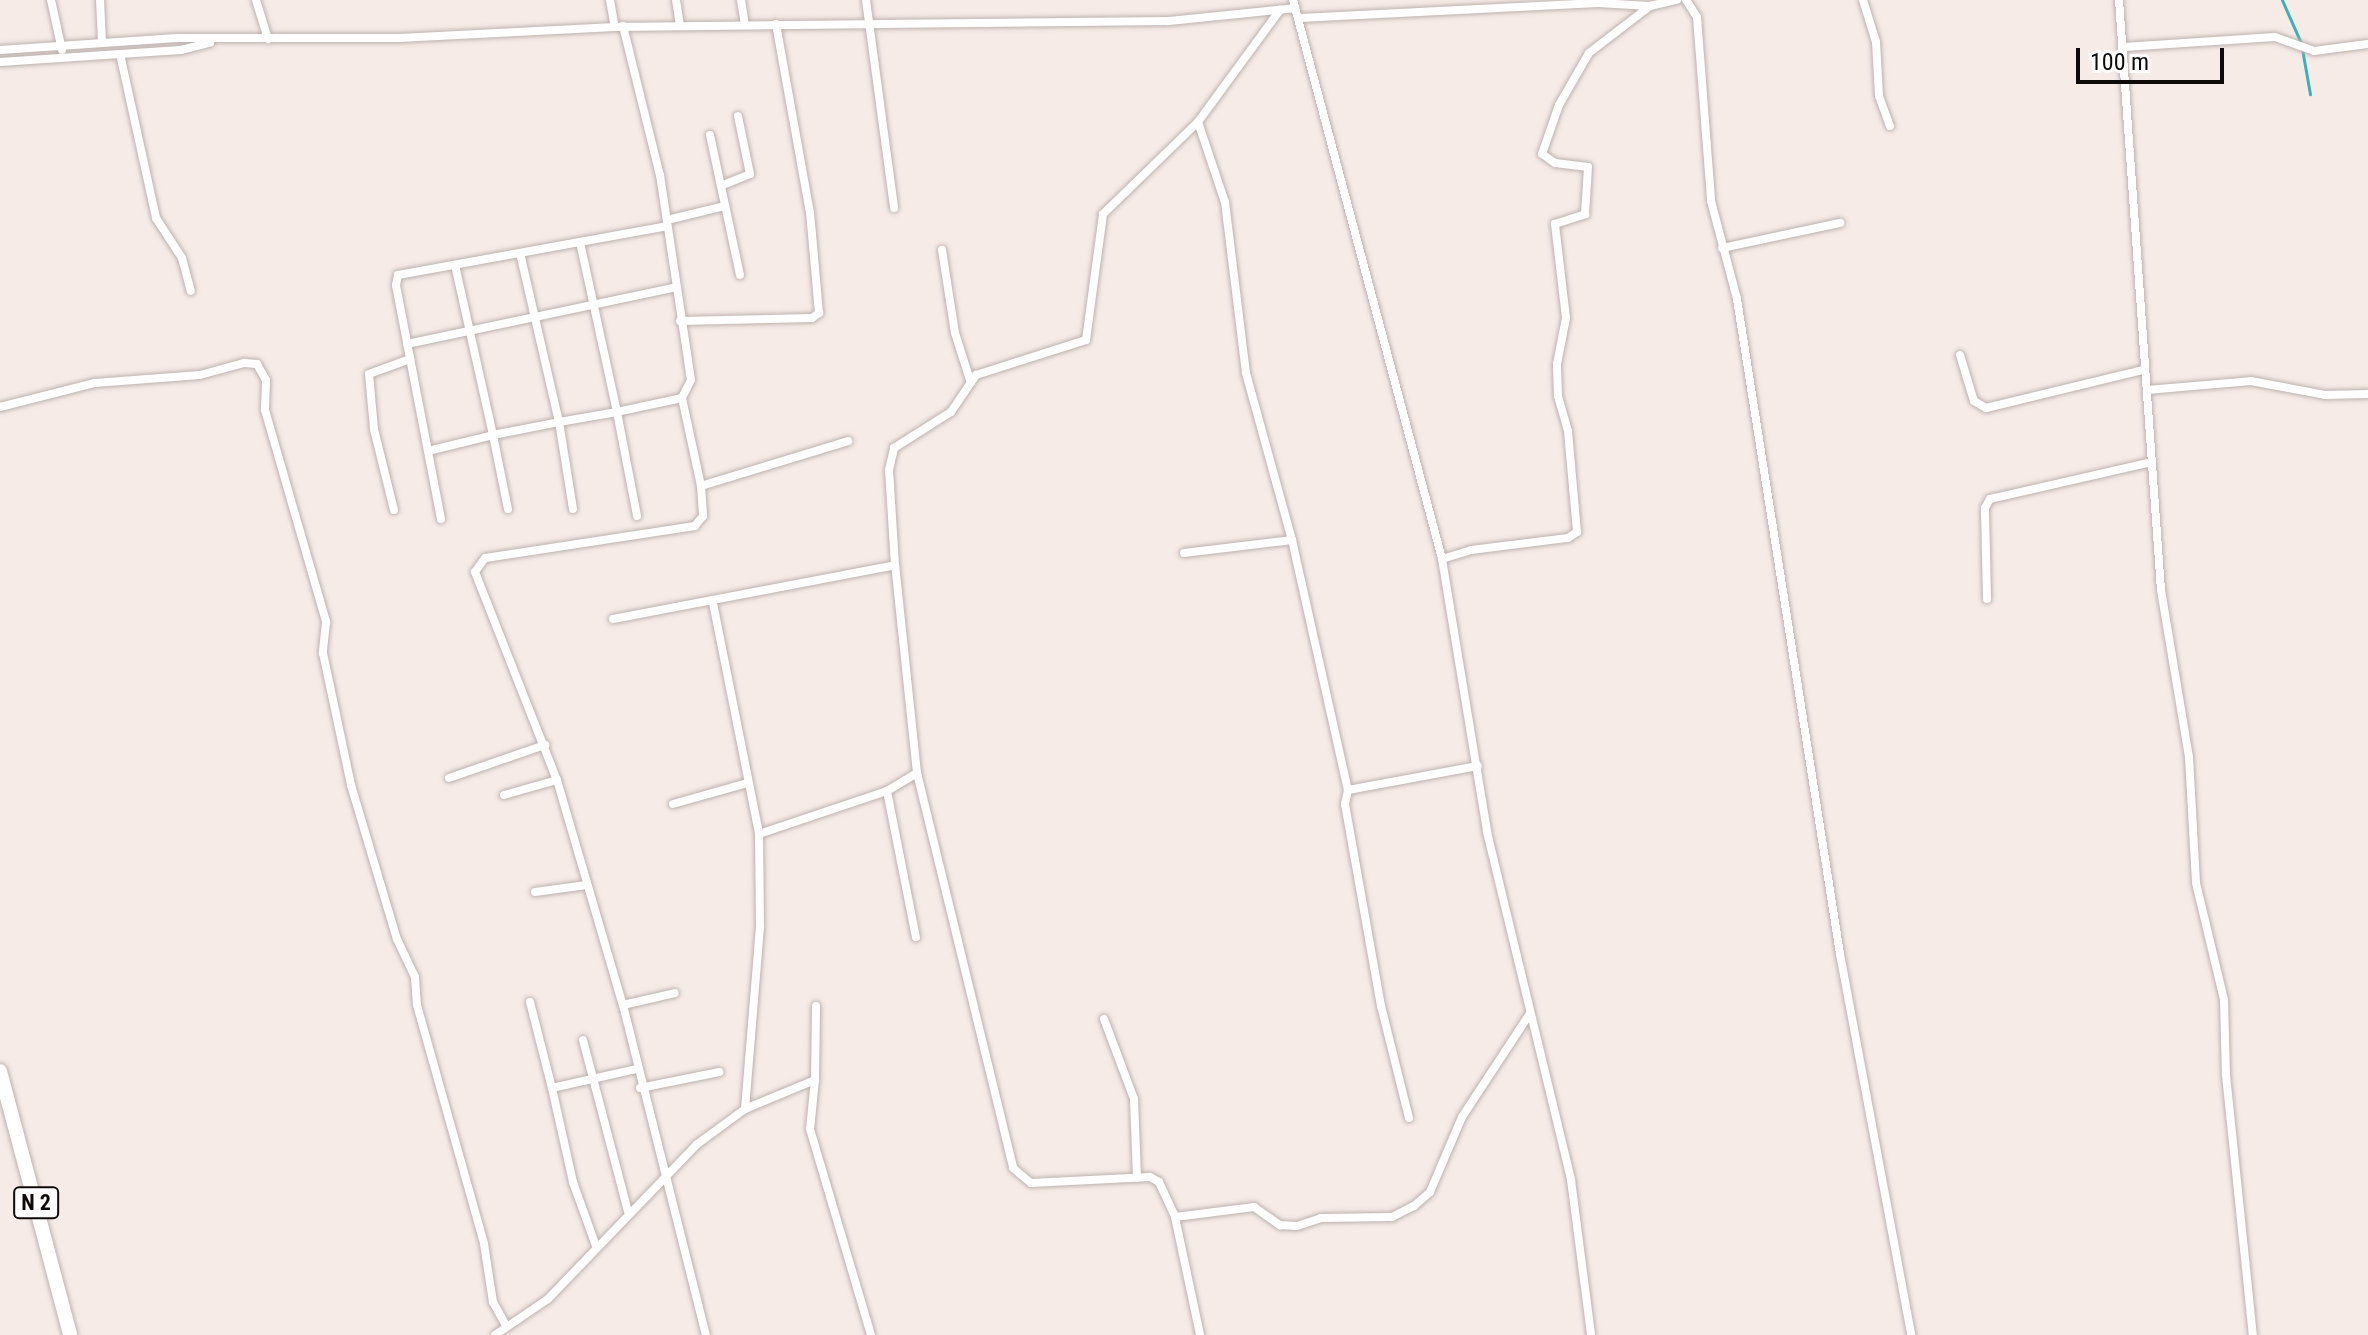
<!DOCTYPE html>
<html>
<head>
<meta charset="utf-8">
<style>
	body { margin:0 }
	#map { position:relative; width:2368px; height:1335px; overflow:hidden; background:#f6ebe7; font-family:"Roboto Condensed",sans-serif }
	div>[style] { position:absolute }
	.stream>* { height:3px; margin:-1.5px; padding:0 1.5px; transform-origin:1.5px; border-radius:1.5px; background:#3cb0ba }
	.roads { filter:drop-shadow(0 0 2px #bdb2ae) drop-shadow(0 0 2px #bdb2ae) }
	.street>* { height:8px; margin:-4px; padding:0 4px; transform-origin:4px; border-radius:4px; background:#fff }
	.primary>* { height:14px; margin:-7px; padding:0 7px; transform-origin:7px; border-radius:7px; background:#fff }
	span { translate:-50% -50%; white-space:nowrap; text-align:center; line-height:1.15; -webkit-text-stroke:6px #fff; paint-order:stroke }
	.shield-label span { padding:2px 6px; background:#fff; border:2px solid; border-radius:6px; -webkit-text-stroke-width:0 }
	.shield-label { font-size:22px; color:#0e0a09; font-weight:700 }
	.scale { position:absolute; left:2076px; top:48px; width:148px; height:36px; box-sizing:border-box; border:4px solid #0e0a09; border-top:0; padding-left:10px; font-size:24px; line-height:28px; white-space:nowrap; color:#0e0a09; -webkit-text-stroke:6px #fff; paint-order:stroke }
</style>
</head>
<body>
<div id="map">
	<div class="stream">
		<div style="left:2282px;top:0;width:47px;rotate:66.2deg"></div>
		<div style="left:2301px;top:43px;width:52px;rotate:80deg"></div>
	</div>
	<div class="roads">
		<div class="street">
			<div style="left:51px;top:0;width:51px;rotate:77.6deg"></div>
			<div style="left:100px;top:0;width:43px;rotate:87.3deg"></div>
			<div style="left:256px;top:0;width:41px;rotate:72.9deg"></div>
			<div style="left:610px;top:0;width:27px;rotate:80deg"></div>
			<div style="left:676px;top:0;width:26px;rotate:81deg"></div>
			<div style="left:741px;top:0;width:25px;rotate:81deg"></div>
			<div style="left:866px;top:0;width:210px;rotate:82.3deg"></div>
			<div style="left:1293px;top:0;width:579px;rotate:75.07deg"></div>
			<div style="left:1442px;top:559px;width:277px;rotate:80.6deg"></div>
			<div style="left:1487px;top:832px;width:358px;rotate:76.4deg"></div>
			<div style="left:1571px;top:1180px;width:156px;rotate:82.6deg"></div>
			<div style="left:1686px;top:0;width:20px;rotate:57deg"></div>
			<div style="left:1697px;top:17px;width:185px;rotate:85.6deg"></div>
			<div style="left:1711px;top:201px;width:101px;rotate:75.1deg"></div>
			<div style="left:1737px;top:299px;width:663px;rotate:81.06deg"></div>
			<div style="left:1840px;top:954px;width:388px;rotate:79.4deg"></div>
			<div style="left:1863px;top:0;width:44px;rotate:72.8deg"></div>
			<div style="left:1876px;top:42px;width:54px;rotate:86.8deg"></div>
			<div style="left:1879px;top:96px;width:32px;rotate:70deg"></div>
			<div style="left:2119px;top:0;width:591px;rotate:85.93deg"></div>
			<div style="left:2161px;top:590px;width:169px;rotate:80.5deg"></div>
			<div style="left:2189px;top:757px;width:126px;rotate:86.8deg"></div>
			<div style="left:2196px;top:883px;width:120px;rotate:76.5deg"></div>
			<div style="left:2224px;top:1000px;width:75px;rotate:88.5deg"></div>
			<div style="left:2226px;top:1075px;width:261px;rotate:84.1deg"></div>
			<div style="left:1300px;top:18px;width:298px;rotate:-2.9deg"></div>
			<div style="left:1598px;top:3px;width:52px;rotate:3.3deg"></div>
			<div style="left:1650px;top:6px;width:28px;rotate:-13deg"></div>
			<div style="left:623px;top:26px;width:154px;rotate:76.1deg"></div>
			<div style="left:660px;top:175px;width:207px;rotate:81.4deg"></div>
			<div style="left:691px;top:380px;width:20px;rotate:117deg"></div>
			<div style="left:682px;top:398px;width:66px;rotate:167.8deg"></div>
			<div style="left:617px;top:412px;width:106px;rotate:79.1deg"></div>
			<div style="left:2124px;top:47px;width:151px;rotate:-3.8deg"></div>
			<div style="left:2275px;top:37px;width:41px;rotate:19.7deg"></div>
			<div style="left:2314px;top:51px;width:54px;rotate:-7.4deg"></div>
			<div style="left:0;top:50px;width:177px;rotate:-3.9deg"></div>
			<div style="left:177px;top:38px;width:222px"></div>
			<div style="left:399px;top:38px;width:216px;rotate:-2.9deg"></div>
			<div style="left:615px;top:27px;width:553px;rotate:-0.62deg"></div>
			<div style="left:1168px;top:21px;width:128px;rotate:-5.8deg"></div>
			<div style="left:120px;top:54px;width:168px;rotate:77.6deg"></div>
			<div style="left:156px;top:218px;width:48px;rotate:57deg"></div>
			<div style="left:182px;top:258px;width:34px;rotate:75deg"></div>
			<div style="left:0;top:62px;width:181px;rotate:-3.8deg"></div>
			<div style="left:181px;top:50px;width:30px;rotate:-14deg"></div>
			<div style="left:1198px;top:122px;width:84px;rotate:71.4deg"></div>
			<div style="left:1225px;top:202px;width:172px;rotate:83deg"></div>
			<div style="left:1246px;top:373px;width:173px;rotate:74.6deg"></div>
			<div style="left:1292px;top:540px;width:256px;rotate:77.4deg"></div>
			<div style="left:710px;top:135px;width:143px;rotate:77.9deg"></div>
			<div style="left:723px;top:185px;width:29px;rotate:-22deg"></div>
			<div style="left:750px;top:174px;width:59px;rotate:-101.7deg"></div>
			<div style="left:667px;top:220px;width:60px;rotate:-13.6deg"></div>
			<div style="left:1722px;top:248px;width:121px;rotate:-12deg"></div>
			<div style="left:942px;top:250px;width:84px;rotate:81.1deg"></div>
			<div style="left:955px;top:333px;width:52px;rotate:72.3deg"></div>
			<div style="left:680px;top:321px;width:132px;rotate:-1.3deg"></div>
			<div style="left:812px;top:318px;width:9px;rotate:-36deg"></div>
			<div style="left:819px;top:313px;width:100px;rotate:-95.1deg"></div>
			<div style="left:810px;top:213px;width:192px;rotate:-100.2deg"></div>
			<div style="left:407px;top:344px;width:272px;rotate:-11.9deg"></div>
			<div style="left:1960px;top:355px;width:48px;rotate:73.1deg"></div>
			<div style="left:1974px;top:401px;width:14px;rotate:30deg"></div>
			<div style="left:1986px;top:408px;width:162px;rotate:-13.6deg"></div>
			<div style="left:2147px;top:390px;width:104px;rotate:-4.9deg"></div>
			<div style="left:2251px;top:381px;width:75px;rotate:10.7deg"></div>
			<div style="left:2325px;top:395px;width:43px;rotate:-1.3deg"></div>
			<div style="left:682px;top:398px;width:90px;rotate:77.8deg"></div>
			<div style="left:701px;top:486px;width:30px;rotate:86deg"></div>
			<div style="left:703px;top:516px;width:13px;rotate:129deg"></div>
			<div style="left:695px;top:526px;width:212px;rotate:171.3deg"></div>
			<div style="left:485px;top:558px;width:17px;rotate:126deg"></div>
			<div style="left:475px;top:572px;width:224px;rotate:68.5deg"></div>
			<div style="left:557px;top:780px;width:234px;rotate:73.7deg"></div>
			<div style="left:623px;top:1005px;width:340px;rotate:75.9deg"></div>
			<div style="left:0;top:407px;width:98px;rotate:-14.2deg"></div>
			<div style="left:95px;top:383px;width:105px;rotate:-4.4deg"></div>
			<div style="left:200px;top:375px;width:46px;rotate:-15.3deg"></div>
			<div style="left:244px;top:363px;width:13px;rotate:4deg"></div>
			<div style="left:257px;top:364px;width:18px;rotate:61deg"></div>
			<div style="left:266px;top:380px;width:30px;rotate:92deg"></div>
			<div style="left:265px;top:410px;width:221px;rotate:73.9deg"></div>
			<div style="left:326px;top:622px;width:31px;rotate:96deg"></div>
			<div style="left:323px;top:653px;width:135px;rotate:78deg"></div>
			<div style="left:351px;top:785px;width:161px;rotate:73.4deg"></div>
			<div style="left:397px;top:939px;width:42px;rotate:64.7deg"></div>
			<div style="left:415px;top:977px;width:28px;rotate:86deg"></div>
			<div style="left:417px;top:1005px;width:248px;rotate:74.3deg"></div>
			<div style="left:484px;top:1244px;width:59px;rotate:81.2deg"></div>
			<div style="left:493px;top:1302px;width:26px;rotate:61deg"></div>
			<div style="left:428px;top:451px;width:67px;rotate:-13.8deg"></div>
			<div style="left:493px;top:435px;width:174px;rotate:-102.6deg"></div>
			<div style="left:701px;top:486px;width:154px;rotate:-17deg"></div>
			<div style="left:508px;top:509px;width:76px;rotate:-101.5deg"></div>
			<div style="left:493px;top:435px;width:67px;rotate:-11.1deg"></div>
			<div style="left:559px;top:422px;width:173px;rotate:-103deg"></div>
			<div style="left:573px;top:509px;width:88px;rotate:-99.1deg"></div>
			<div style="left:559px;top:422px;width:59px;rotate:-9.8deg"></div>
			<div style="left:617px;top:412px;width:174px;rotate:-102.3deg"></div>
			<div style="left:394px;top:510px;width:83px;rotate:-103.9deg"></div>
			<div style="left:374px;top:429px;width:55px;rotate:-95.2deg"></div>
			<div style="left:369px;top:374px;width:44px;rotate:-20.1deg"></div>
			<div style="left:441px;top:519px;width:238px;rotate:-100.9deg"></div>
			<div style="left:396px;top:285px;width:10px;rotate:-79deg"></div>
			<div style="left:398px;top:275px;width:273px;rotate:-10.3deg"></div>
			<div style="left:1184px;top:553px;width:109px;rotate:-6.9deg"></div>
			<div style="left:1442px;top:559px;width:30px;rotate:-17deg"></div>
			<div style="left:1471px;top:550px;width:98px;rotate:-7.1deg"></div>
			<div style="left:1568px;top:538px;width:11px;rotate:-34deg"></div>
			<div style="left:1577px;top:532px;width:101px;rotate:-95.1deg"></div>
			<div style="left:1568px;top:431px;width:36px;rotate:-106deg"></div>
			<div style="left:1558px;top:396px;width:32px;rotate:-92deg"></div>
			<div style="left:1557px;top:364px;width:47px;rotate:-78.9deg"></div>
			<div style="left:1566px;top:318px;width:95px;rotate:-96.7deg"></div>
			<div style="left:1555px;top:224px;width:32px;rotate:-18deg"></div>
			<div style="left:1585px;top:214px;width:47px;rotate:-86.3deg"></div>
			<div style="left:1588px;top:167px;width:33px;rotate:-173deg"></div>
			<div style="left:1555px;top:163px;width:16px;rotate:-145deg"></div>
			<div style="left:1542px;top:154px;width:52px;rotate:-70.9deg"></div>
			<div style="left:1559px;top:105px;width:60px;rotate:-60deg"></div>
			<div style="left:1589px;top:53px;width:77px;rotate:-37.6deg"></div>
			<div style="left:1987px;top:599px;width:91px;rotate:-91.3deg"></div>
			<div style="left:1985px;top:508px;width:10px;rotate:-61deg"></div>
			<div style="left:1990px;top:499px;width:166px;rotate:-12.9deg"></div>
			<div style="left:713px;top:603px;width:236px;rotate:78.7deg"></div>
			<div style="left:613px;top:619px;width:287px;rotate:-10.8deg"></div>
			<div style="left:917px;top:773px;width:406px;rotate:76.3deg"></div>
			<div style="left:1013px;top:1168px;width:23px;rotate:40deg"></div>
			<div style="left:1031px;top:1183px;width:119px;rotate:-2.9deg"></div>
			<div style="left:1150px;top:1177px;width:10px;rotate:29deg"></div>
			<div style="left:1159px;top:1182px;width:38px;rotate:65deg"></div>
			<div style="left:1175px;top:1217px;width:121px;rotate:78deg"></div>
			<div style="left:449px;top:778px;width:102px;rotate:-19deg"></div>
			<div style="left:887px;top:791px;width:149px;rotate:78.8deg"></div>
			<div style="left:504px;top:795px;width:55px;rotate:-15.8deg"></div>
			<div style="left:673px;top:804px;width:77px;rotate:-15.8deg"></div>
			<div style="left:535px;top:892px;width:52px;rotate:-7.7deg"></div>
			<div style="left:530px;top:1002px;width:89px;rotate:75.7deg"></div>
			<div style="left:623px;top:1005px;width:53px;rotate:-13deg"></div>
			<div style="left:1104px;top:1019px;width:85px;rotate:69.4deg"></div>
			<div style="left:1134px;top:1099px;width:79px;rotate:87.8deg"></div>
			<div style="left:583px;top:1040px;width:177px;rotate:75.3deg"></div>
			<div style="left:815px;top:1080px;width:74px;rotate:-89.2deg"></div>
			<div style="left:640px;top:1088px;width:81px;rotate:-11.4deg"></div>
			<div style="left:745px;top:1109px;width:76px;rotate:-22.5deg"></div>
			<div style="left:815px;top:1080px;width:49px;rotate:95.8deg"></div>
			<div style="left:810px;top:1129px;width:215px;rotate:73.5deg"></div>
			<div style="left:1409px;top:1118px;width:115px;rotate:-104deg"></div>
			<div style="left:1381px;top:1006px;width:205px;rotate:-100.1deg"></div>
			<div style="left:1345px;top:804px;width:14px;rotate:-78deg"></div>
			<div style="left:1348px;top:790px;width:132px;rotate:-10.5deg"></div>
			<div style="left:1175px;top:1217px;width:80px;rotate:-7.2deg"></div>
			<div style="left:1254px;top:1207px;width:32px;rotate:35deg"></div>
			<div style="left:1280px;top:1225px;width:17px;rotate:3deg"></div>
			<div style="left:1297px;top:1226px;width:25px;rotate:-18deg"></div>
			<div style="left:1321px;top:1218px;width:71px;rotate:-0.8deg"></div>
			<div style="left:1392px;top:1217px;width:25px;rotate:-27deg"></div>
			<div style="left:1414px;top:1206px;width:21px;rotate:-41deg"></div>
			<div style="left:1430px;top:1192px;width:82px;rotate:-66.9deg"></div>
			<div style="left:1462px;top:1117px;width:122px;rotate:-56.7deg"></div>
			<div style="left:596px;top:1246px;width:68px;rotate:-109.8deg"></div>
			<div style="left:573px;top:1182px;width:96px;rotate:-102.6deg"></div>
			<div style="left:552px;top:1088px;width:86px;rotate:-12.7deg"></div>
			<div style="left:495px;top:1335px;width:64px;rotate:-34.2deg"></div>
			<div style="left:548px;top:1299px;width:214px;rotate:-46.1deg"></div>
			<div style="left:696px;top:1145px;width:61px;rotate:-36.3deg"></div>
			<div style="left:745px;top:1109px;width:184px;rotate:-85.3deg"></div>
			<div style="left:760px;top:926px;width:92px;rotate:-90.6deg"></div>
			<div style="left:759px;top:834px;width:135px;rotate:-18.6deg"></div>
			<div style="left:887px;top:791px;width:35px;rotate:-31deg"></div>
			<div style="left:917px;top:773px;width:209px;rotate:-96deg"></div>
			<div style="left:895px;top:565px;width:95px;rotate:-93.6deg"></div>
			<div style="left:889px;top:470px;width:23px;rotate:-77deg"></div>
			<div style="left:894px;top:448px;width:67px;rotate:-32.3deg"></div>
			<div style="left:951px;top:412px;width:45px;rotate:-56deg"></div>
			<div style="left:976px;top:375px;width:115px;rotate:-17.7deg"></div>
			<div style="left:1086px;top:340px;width:127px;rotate:-82.3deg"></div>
			<div style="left:1103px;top:214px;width:132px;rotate:-44.1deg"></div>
			<div style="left:1198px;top:122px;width:139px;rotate:-53.8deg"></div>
		</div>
		<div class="primary">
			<div style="left:0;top:1071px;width:273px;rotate:75.1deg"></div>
		</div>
	</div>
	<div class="shield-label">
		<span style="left:36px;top:1203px">N 2</span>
	</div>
	<div class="scale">100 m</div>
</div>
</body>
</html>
